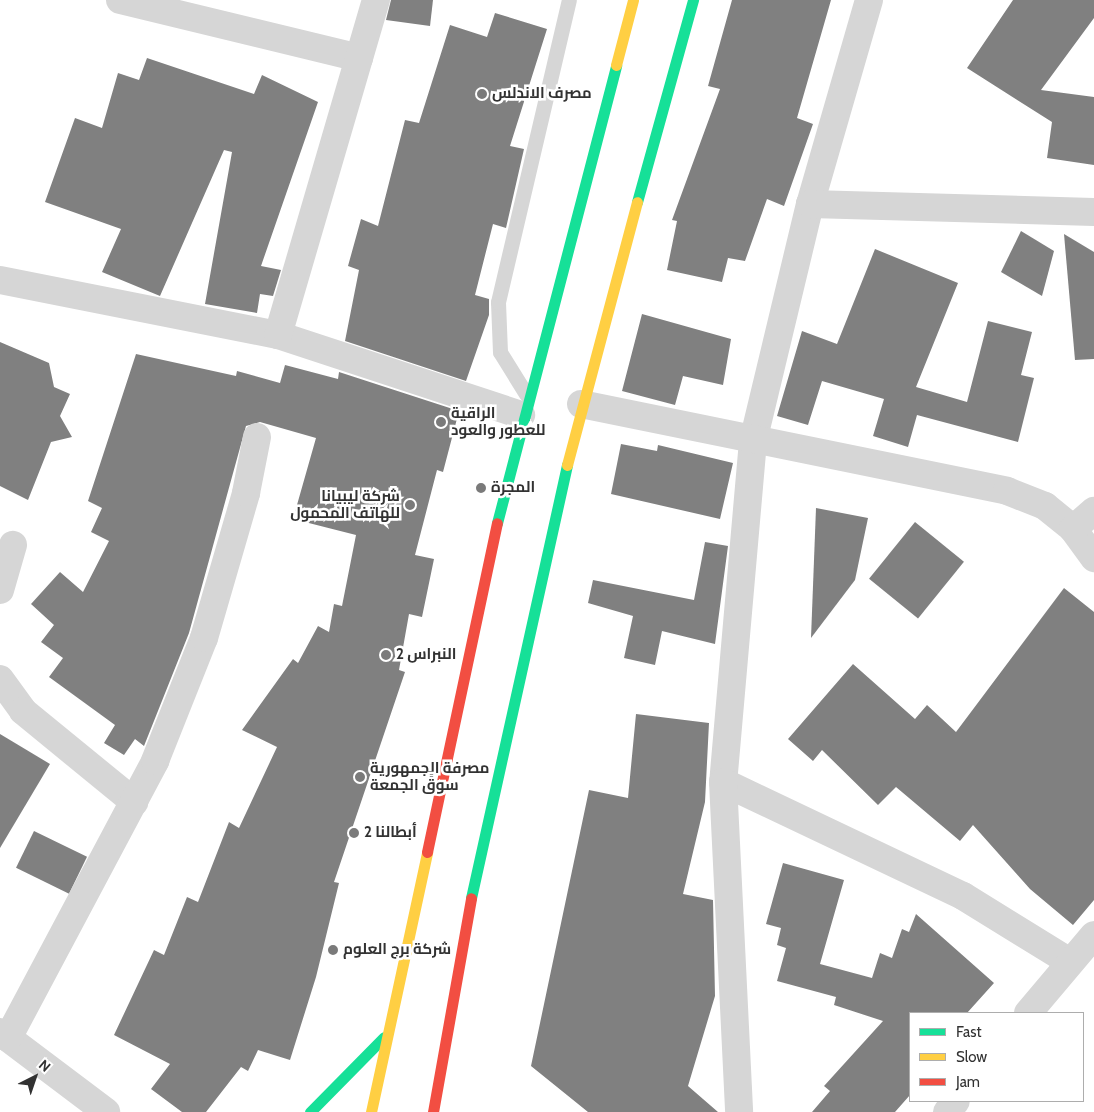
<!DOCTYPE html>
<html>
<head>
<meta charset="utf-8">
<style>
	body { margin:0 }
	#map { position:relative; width:1094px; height:1112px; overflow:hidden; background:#fff; font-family:Cabin,Cairo,sans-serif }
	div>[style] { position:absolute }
	.building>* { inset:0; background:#808080; transform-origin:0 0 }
	.lane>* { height:15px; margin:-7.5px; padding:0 7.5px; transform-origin:7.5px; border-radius:7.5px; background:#d6d6d6 }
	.street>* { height:28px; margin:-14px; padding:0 14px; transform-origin:14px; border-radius:14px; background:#d6d6d6 }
	.fast>* { height:11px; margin:-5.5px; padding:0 5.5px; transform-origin:5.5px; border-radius:5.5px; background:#16e098 }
	.slow>* { height:11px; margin:-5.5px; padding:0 5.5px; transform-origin:5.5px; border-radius:5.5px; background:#ffcf43 }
	.jam>* { height:11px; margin:-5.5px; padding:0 5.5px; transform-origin:5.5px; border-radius:5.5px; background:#f24e42 }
	.dots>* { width:14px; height:14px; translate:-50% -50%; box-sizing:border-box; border:2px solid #fff; border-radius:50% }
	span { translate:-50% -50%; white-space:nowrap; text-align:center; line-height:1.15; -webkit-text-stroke:5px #fff; paint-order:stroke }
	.poi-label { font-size:15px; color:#323232; font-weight:700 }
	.left { translate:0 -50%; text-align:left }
	.right { translate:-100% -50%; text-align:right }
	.legend { position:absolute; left:909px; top:1012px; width:175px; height:90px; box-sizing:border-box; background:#fff; border:1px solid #adadad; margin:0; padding:6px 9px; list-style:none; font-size:15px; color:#323232 }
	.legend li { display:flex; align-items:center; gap:10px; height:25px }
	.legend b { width:25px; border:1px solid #adadad }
	.north { position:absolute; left:10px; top:1052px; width:50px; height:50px; -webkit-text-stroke:4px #fff; paint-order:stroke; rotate:41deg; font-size:14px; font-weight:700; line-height:20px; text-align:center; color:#323232 }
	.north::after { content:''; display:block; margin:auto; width:18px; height:22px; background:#323232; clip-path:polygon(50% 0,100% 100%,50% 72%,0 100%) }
</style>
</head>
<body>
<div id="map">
	<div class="building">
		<div style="clip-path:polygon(391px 0,433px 0,430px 26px,386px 20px)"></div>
		<div style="clip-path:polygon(732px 0,831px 0,797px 118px,813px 124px,784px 206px,767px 199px,745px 261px,728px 258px,722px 282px,667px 270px,677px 221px,672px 220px,720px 89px,708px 86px)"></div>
		<div style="clip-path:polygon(1013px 0,1094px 0,1094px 18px,1041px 90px,1094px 97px,1094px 165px,1047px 158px,1052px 122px,967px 68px)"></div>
		<div style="clip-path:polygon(495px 13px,547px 29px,510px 146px,524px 149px,506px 228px,493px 224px,475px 295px,489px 299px,489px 315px,466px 381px,345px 341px,359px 270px,348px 266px,361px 219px,378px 226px,405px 120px,419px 123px,450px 25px,487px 37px)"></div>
		<div style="clip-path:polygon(147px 58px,254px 94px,262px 75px,318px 102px,261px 266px,281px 270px,273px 296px,260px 294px,257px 313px,205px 304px,232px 152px,224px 150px,160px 296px,102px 272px,121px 229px,45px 202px,75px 118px,102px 128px,118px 73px,139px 80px)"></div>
		<div style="clip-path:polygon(1021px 231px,1054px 251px,1042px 296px,1001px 272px)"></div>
		<div style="clip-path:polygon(1064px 234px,1094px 252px,1094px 359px,1075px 360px)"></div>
		<div style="clip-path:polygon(875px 249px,958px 283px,916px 387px,967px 402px,988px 321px,1032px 332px,1021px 375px,1034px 378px,1018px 442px,917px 415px,908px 447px,873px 436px,884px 399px,822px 381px,808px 425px,777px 416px,802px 331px,837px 344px)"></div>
		<div style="clip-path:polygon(642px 314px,731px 339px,723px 385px,683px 376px,675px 405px,622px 391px)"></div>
		<div style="clip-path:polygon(0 342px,49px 363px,54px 387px,70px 394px,60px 416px,72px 437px,51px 442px,28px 500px,0 486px)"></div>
		<div style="clip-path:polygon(136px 354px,236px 376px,237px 371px,280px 383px,285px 365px,338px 379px,339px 372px,459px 411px,443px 472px,437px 470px,415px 555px,434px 559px,422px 617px,409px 614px,399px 670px,405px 672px,334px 882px,339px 883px,316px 977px,290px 1060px,258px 1050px,248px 1071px,241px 1067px,206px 1112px,182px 1112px,151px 1089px,170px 1064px,114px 1035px,154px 950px,164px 955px,187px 897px,198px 902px,229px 822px,239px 828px,277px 747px,242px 730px,293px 659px,298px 663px,318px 626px,329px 632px,334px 604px,342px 606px,356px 535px,293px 519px,316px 438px,260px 422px,246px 426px,189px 633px,144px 746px,135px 739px,124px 755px,104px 743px,115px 725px,49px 677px,63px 658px,41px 642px,54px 625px,31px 604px,60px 572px,83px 592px,109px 541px,91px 532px,102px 508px,88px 501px)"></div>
		<div style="clip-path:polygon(621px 444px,657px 451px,658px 445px,733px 463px,720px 519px,611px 494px)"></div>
		<div style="clip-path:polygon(816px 508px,868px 518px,855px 580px,811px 638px)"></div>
		<div style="left:915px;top:522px;width:63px;height:73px;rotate:39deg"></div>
		<div style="clip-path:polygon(705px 542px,728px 546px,715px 644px,662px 631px,655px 665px,624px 658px,633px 616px,588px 603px,593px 580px,694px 600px)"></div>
		<div style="clip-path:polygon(1064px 588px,1094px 612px,1094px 900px,1073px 925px,1030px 889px,973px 825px,960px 841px,896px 787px,878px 805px,822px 750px,813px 761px,788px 739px,853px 664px,915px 719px,927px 705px,956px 732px)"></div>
		<div style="clip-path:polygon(636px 714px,709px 723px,705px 802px,683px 894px,713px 900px,715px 996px,688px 1086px,718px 1112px,588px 1112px,531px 1066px,589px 790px,628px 798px)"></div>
		<div style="clip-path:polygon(0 734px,50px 764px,0 848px)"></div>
		<div style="left:34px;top:831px;width:59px;height:41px;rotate:26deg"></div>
		<div style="clip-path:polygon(783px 863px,844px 880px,820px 964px,872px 978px,880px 953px,892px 958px,902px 929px,909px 932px,916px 914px,994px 983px,967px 1013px,910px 1013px,910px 1095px,895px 1112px,812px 1112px,830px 1091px,824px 1086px,883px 1021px,834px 1005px,836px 997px,777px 981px,786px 948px,777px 945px,781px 928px,766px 924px)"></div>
	</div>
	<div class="lane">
		<div style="left:526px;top:394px;width:49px;rotate:-121.8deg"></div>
		<div style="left:500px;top:352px;width:50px;rotate:-92.3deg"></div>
		<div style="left:498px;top:302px;width:310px;rotate:-76.8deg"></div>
	</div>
	<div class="street">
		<div style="left:120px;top:0;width:246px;rotate:13.6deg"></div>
		<div style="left:869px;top:0;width:212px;rotate:106.1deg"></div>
		<div style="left:810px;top:204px;width:244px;rotate:103.5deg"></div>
		<div style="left:753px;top:441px;width:342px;rotate:95deg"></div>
		<div style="left:723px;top:782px;width:266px;rotate:25.4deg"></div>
		<div style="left:963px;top:896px;width:126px;rotate:31.7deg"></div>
		<div style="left:810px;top:204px;width:284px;rotate:1.6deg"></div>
		<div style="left:0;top:280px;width:283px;rotate:11.2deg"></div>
		<div style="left:278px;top:335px;width:256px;rotate:18.2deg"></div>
		<div style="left:278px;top:335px;width:349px;rotate:-73.7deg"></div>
		<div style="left:581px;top:404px;width:435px;rotate:11.5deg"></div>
		<div style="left:1007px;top:491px;width:41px;rotate:21.5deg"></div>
		<div style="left:1045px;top:506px;width:36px;rotate:39deg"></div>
		<div style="left:1073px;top:529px;width:36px;rotate:54deg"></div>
		<div style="left:1073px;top:529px;width:28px;rotate:-41deg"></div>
		<div style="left:0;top:590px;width:47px;rotate:-73.9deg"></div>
		<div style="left:0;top:679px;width:39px;rotate:54deg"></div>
		<div style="left:23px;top:711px;width:144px;rotate:39.3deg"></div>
		<div style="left:723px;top:782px;width:330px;rotate:87.2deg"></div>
		<div style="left:1028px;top:1013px;width:102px;rotate:-49.8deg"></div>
		<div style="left:0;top:1032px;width:133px;rotate:37deg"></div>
		<div style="left:8px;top:1038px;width:314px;rotate:-62deg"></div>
		<div style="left:155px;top:761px;width:132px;rotate:-68.3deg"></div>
		<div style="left:204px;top:638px;width:151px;rotate:-73.8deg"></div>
		<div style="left:246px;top:493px;width:57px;rotate:-78.9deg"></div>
		<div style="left:947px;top:1112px;width:14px;rotate:-51deg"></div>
	</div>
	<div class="fast">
		<div style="left:637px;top:202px;width:210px;rotate:-74.5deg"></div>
		<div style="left:497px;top:523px;width:473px;rotate:-75.4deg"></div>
		<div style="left:471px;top:898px;width:444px;rotate:-77.5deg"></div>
		<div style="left:310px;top:1112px;width:105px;rotate:-45.4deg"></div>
	</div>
	<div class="slow">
		<div style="left:616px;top:65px;width:67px;rotate:-75.3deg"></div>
		<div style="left:567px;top:465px;width:272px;rotate:-75.1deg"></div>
		<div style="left:371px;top:1112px;width:266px;rotate:-77.8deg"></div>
	</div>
	<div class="jam">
		<div style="left:427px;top:852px;width:336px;rotate:-78deg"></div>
		<div style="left:433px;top:1112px;width:217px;rotate:-79.9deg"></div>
	</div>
	<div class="dots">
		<div style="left:482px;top:94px;background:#7a7a7a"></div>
		<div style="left:441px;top:422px;background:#7a7a7a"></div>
		<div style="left:481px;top:488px;background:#7a7a7a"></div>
		<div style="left:410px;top:505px;background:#7a7a7a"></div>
		<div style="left:386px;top:655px;background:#7a7a7a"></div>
		<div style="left:360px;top:777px;background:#7a7a7a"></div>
		<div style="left:354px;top:833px;background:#7a7a7a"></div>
		<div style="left:333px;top:950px;background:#7a7a7a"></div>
	</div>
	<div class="poi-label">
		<span class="left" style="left:492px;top:94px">مصرف الاندلس</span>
		<span class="left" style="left:451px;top:422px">الراقية<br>للعطور والعود</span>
		<span class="left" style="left:491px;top:488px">المجرة</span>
		<span class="right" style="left:400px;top:505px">شركة ليبيانا<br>للهاتف المحمول</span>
		<span class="left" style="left:396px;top:655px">النبراس 2</span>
		<span class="left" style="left:370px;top:777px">مصرفة الجمهورية<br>سوقً الجمعة</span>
		<span class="left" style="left:364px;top:833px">أبطالنا 2</span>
		<span class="left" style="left:343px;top:950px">شركة برج العلوم</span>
	</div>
	<ul class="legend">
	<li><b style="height:6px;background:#16e098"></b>Fast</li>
	<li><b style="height:6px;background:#ffcf43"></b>Slow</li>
	<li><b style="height:6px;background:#f24e42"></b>Jam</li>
	</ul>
	<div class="north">N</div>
</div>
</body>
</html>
